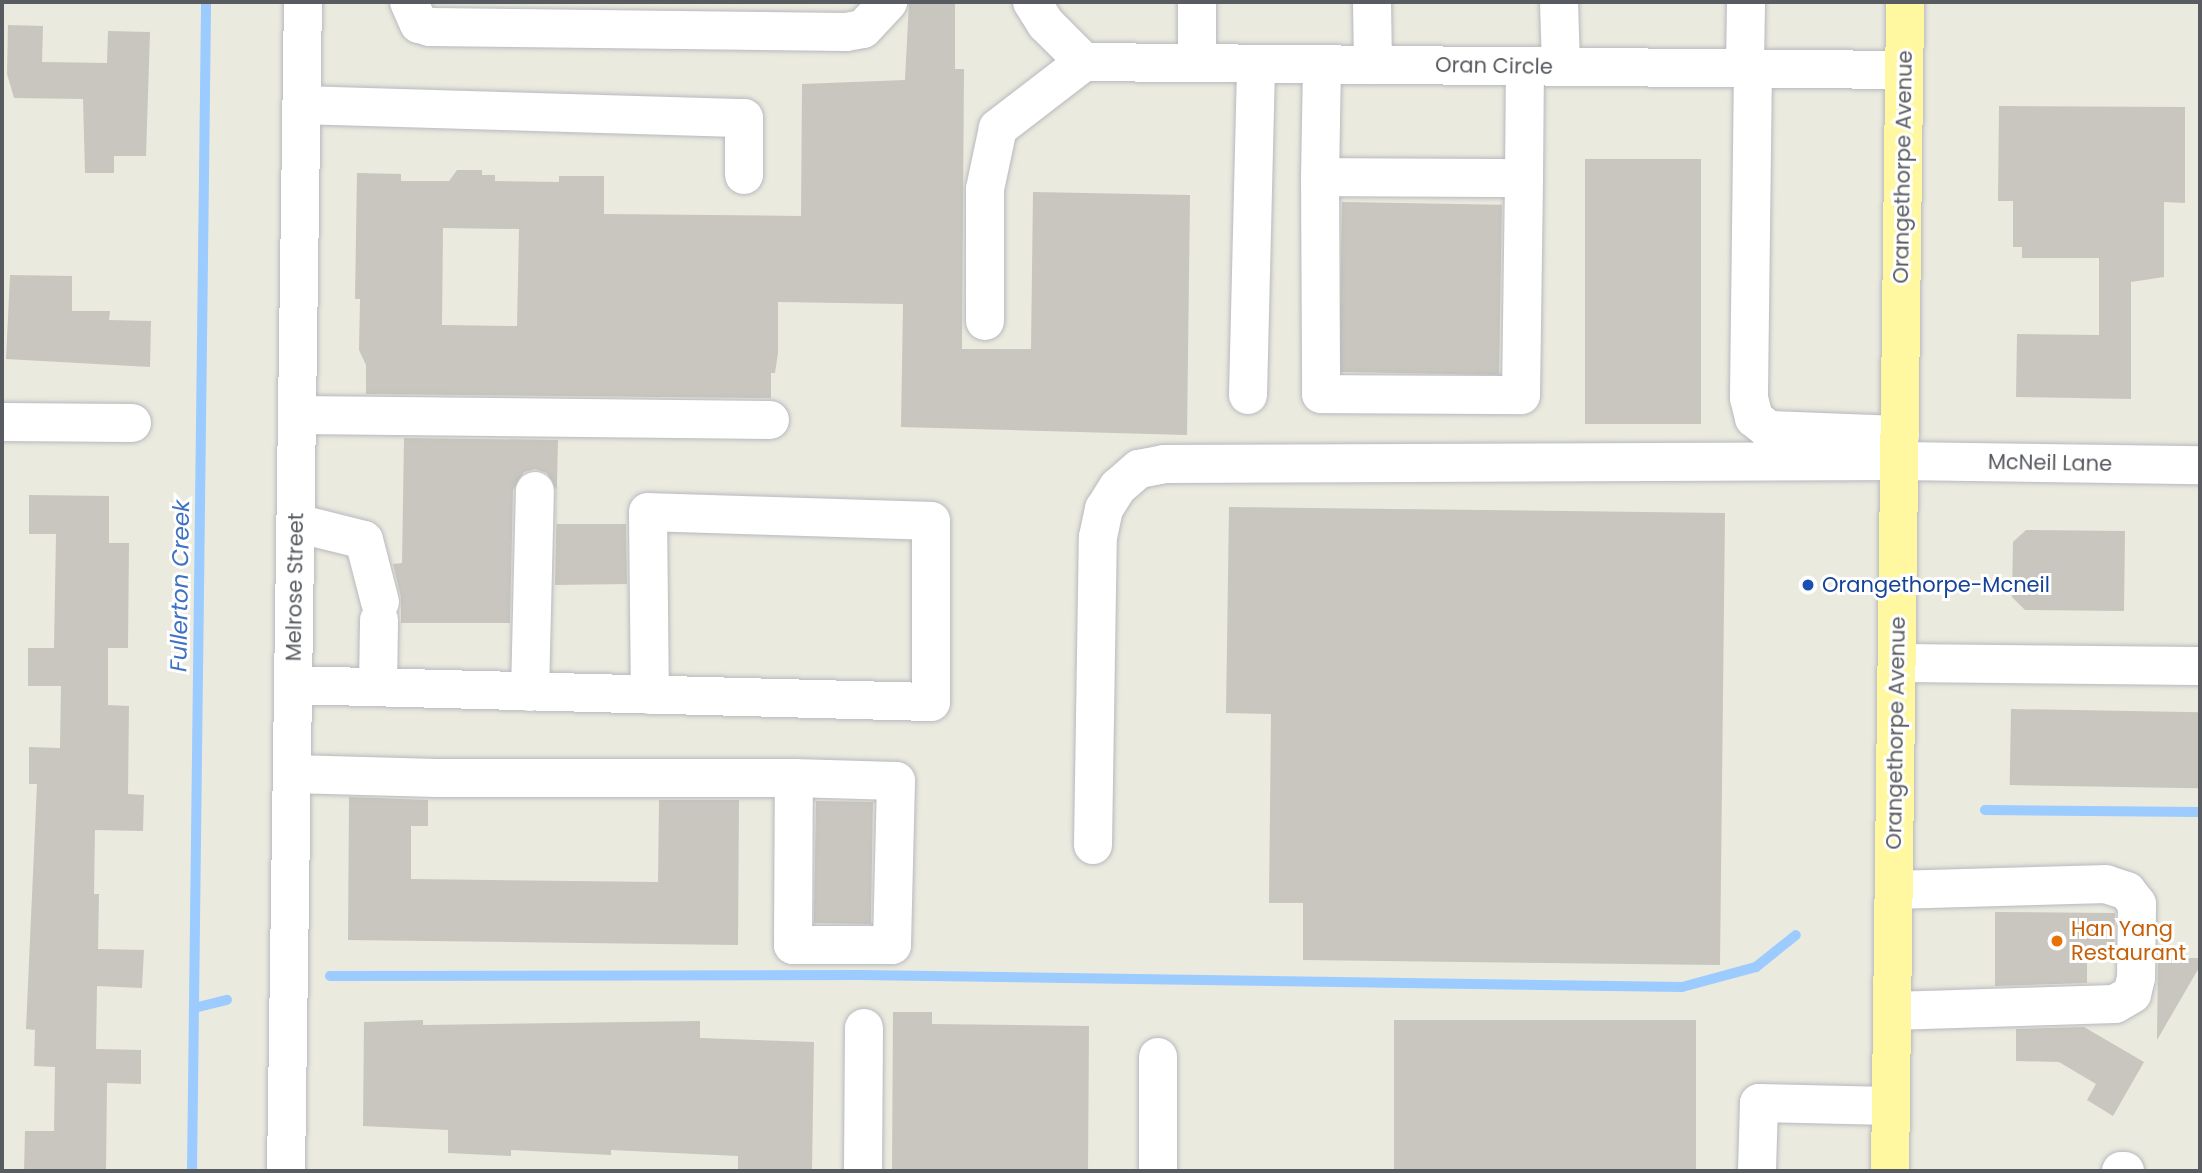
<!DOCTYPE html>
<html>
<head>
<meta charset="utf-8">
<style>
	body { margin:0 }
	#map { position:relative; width:2202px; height:1173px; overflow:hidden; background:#ebeadf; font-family:Poppins,sans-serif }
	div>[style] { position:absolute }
	.stream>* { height:10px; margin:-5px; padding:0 5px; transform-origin:5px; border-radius:5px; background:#9bcbff }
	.building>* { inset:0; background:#c8c6be; transform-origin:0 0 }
	.roads { filter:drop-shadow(0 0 2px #b7b9be) drop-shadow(0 0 2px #b7b9be) }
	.minor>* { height:38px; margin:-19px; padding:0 19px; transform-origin:19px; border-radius:19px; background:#fff }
	.major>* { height:38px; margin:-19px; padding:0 19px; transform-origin:19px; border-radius:19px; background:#fff8a0 }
	.dots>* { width:19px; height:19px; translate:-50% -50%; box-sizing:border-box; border:4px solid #fff; border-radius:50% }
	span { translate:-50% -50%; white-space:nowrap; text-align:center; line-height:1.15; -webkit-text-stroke:6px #fff; paint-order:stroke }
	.street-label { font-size:21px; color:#585b60 }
	.transit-label { font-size:21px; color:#164399 }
	.left { translate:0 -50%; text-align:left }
	.food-label { font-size:21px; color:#c56008 }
	.water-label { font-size:23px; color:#3f73c1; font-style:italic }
	.frame { position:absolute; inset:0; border:4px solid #585b60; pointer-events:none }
</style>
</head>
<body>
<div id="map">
	<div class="stream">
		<div style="left:1985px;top:810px;width:215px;rotate:0.5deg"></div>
		<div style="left:330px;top:976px;width:530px;rotate:-0.11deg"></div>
		<div style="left:860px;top:975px;width:822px;rotate:0.84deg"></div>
		<div style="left:1682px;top:987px;width:77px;rotate:-15.1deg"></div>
		<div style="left:1756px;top:967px;width:51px;rotate:-38.7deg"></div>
		<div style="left:194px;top:1008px;width:34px;rotate:-14deg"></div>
		<div style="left:192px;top:1171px;width:1169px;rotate:-89.31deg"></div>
	</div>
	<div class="building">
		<div style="clip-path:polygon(evenodd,909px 2px,955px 2px,955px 69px,964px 69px,962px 349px,1031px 349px,1033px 192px,1190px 195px,1187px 435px,901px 427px,903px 304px,778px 302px,778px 353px,775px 373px,771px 373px,771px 398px,366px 394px,366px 365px,359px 350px,360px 299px,355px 299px,357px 173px,401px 174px,401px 181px,449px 181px,457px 170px,482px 170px,482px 175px,495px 175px,495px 181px,559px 182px,559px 176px,604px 176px,604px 214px,801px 216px,802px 84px,905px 80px,909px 2px,443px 228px,519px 229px,517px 326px,442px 325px,443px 228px)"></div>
		<div style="clip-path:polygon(8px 25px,43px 26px,42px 62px,107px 63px,108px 31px,150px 32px,146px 156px,114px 156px,114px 173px,85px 173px,83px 99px,14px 98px,7px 74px)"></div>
		<div style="clip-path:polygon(1999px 106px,2185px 107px,2185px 203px,2164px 202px,2164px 277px,2131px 282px,2131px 399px,2016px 397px,2017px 334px,2099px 335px,2099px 258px,2022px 258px,2022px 247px,2013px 247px,2013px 201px,1998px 201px)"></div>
		<div style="left:1585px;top:159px;width:116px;height:265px"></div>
		<div style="left:1342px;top:202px;width:160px;height:170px;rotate:1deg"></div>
		<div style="clip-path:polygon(10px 275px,72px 276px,72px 311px,110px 311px,109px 320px,151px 321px,150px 367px,6px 359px)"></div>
		<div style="clip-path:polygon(404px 438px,558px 440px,556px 524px,626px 524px,627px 584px,555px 585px,557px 491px,547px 473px,535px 469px,524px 472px,513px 490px,510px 623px,401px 623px,401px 597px,393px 564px,402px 563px)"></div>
		<div style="clip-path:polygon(29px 495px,109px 496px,109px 543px,129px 543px,128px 648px,108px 648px,108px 705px,129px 706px,128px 794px,144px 795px,143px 831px,95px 830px,94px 894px,99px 894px,98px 949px,144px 950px,142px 988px,97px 986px,96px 1049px,141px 1050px,141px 1084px,107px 1083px,106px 1171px,24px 1171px,25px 1131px,54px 1131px,55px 1067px,34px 1066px,35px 1030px,26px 1029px,37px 784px,29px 784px,29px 747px,60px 748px,61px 686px,28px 686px,28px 648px,54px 648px,56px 534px,29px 534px)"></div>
		<div style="clip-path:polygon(1229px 507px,1725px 513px,1720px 965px,1303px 960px,1303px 903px,1269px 903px,1271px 714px,1226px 713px)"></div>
		<div style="clip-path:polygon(2026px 530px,2125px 531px,2124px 611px,2025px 610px,2012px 597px,2013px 542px)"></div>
		<div style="left:2011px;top:709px;width:189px;height:76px;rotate:1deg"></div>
		<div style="clip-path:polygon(349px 797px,428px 800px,428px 826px,411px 826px,411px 879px,658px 882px,659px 800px,739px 800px,738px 945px,348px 940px)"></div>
		<div style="left:816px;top:801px;width:57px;height:122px;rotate:1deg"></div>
		<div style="clip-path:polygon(1995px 912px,2115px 913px,2114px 961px,2087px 961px,2087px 983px,1995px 986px)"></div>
		<div style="clip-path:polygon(2158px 958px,2200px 958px,2200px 966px,2157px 1040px)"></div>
		<div style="clip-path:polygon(893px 1012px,932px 1012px,932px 1024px,1089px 1026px,1088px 1171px,892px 1171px)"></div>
		<div style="clip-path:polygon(423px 1020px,423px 1025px,700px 1021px,700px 1038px,814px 1042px,812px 1171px,738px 1171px,738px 1156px,611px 1150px,611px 1155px,511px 1150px,511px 1156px,448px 1153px,448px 1130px,363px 1126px,364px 1022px)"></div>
		<div style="left:1394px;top:1020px;width:302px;height:151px"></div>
		<div style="clip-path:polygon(2084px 1027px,2144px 1062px,2113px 1116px,2087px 1100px,2096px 1084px,2059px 1062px,2016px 1061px,2016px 1029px)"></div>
	</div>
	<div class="roads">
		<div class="minor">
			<div style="left:409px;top:2px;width:24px;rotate:66deg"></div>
			<div style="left:419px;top:24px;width:11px;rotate:15deg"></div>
			<div style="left:430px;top:27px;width:416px;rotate:0.7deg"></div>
			<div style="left:846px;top:32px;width:17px;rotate:-10deg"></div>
			<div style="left:863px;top:29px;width:37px;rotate:-47deg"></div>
			<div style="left:1032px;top:2px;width:26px;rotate:58deg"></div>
			<div style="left:1046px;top:24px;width:54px;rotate:45deg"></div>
			<div style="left:1372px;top:2px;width:63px;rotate:89.1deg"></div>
			<div style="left:1559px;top:2px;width:65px;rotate:88.2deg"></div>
			<div style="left:1084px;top:62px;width:820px;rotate:0.56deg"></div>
			<div style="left:1197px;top:63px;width:61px;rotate:-90deg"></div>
			<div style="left:1322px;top:64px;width:113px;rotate:91deg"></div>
			<div style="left:1320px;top:177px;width:204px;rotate:0.3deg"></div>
			<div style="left:1524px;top:178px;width:111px;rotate:-89.5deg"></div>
			<div style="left:1745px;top:67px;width:65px;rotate:-89.1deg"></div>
			<div style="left:1753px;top:67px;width:331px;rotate:90.7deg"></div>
			<div style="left:1749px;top:398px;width:21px;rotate:76deg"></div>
			<div style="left:1754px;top:418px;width:19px;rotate:39deg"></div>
			<div style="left:1769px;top:430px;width:131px;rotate:2.2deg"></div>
			<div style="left:302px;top:105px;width:442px;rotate:1.7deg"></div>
			<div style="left:744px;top:118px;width:57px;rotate:90deg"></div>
			<div style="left:1320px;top:177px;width:217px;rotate:89.7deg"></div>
			<div style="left:1321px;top:394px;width:200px;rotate:0.3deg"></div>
			<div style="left:1521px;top:395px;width:217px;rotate:-89.2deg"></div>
			<div style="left:985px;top:321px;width:132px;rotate:-90deg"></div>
			<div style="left:985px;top:189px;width:62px;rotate:-78deg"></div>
			<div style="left:998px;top:128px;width:108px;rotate:-37.5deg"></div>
			<div style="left:1248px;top:395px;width:331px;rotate:-88.6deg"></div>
			<div style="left:298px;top:415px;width:472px;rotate:0.6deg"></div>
			<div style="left:2px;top:422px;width:130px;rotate:0.4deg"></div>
			<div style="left:296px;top:523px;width:70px;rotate:14deg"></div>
			<div style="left:364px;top:540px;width:64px;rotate:75.5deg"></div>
			<div style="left:1897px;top:663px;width:303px;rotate:0.6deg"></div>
			<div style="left:293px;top:685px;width:638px;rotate:1.53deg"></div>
			<div style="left:931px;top:702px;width:181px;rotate:-90deg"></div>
			<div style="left:931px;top:521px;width:283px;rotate:-178.2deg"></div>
			<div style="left:648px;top:512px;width:183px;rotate:89.4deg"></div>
			<div style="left:378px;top:687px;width:67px;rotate:-89.1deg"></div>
			<div style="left:530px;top:692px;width:201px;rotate:-88.6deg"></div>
			<div style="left:292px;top:774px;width:145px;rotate:1.6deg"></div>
			<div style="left:437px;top:778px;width:357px"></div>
			<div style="left:794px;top:778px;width:102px;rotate:1.7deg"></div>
			<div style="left:896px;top:781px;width:164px;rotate:91.4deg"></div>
			<div style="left:892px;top:945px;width:99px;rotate:180deg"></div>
			<div style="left:793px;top:945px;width:167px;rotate:-89.7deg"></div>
			<div style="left:1093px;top:845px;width:308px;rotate:-89.1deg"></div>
			<div style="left:1098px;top:537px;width:29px;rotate:-78deg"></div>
			<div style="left:1104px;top:509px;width:26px;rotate:-58deg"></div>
			<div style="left:1118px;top:487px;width:28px;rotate:-41deg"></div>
			<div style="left:1139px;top:469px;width:25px;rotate:-11deg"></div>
			<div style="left:1164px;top:464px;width:735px;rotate:-0.23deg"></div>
			<div style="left:1899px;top:461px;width:301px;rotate:0.8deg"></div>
			<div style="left:1892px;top:1011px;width:223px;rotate:-1.8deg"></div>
			<div style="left:2115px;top:1004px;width:20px;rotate:-30deg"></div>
			<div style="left:2132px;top:994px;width:16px;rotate:-76deg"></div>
			<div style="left:2136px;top:978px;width:74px;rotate:-89.2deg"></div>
			<div style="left:2137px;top:904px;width:16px;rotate:-128deg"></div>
			<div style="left:2127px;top:891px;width:22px;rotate:-162deg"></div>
			<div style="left:2106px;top:884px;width:212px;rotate:178.4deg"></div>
			<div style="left:1158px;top:1057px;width:114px;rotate:90deg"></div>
			<div style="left:286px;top:1171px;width:1169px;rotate:-89.17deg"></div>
			<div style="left:863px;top:1171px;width:143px;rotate:-89.6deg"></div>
			<div style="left:1757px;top:1171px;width:68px;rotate:-88.3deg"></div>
			<div style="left:1759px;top:1103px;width:132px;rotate:1.3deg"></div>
			<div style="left:2121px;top:1171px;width:4px"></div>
		</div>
		<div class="major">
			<div style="left:1890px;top:1171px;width:1169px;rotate:-89.26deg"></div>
		</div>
	</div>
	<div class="dots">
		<div style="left:1808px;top:585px;background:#1a4fb4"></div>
		<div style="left:2057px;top:941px;background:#e8710a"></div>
	</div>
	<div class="street-label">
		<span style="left:1494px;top:66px;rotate:1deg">Oran Circle</span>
		<span style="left:1903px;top:167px;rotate:-89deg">Orangethorpe Avenue</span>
		<span style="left:2050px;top:463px;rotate:1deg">McNeil Lane</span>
		<span style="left:295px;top:587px;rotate:-89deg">Melrose Street</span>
		<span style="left:1896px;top:733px;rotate:-89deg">Orangethorpe Avenue</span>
	</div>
	<div class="transit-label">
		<span class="left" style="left:1822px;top:585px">Orangethorpe-Mcneil</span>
	</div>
	<div class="food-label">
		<span class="left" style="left:2071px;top:941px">Han Yang<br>Restaurant</span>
	</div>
	<div class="water-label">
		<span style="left:180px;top:586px;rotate:-89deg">Fullerton Creek</span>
	</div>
	<div class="frame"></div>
</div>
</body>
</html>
